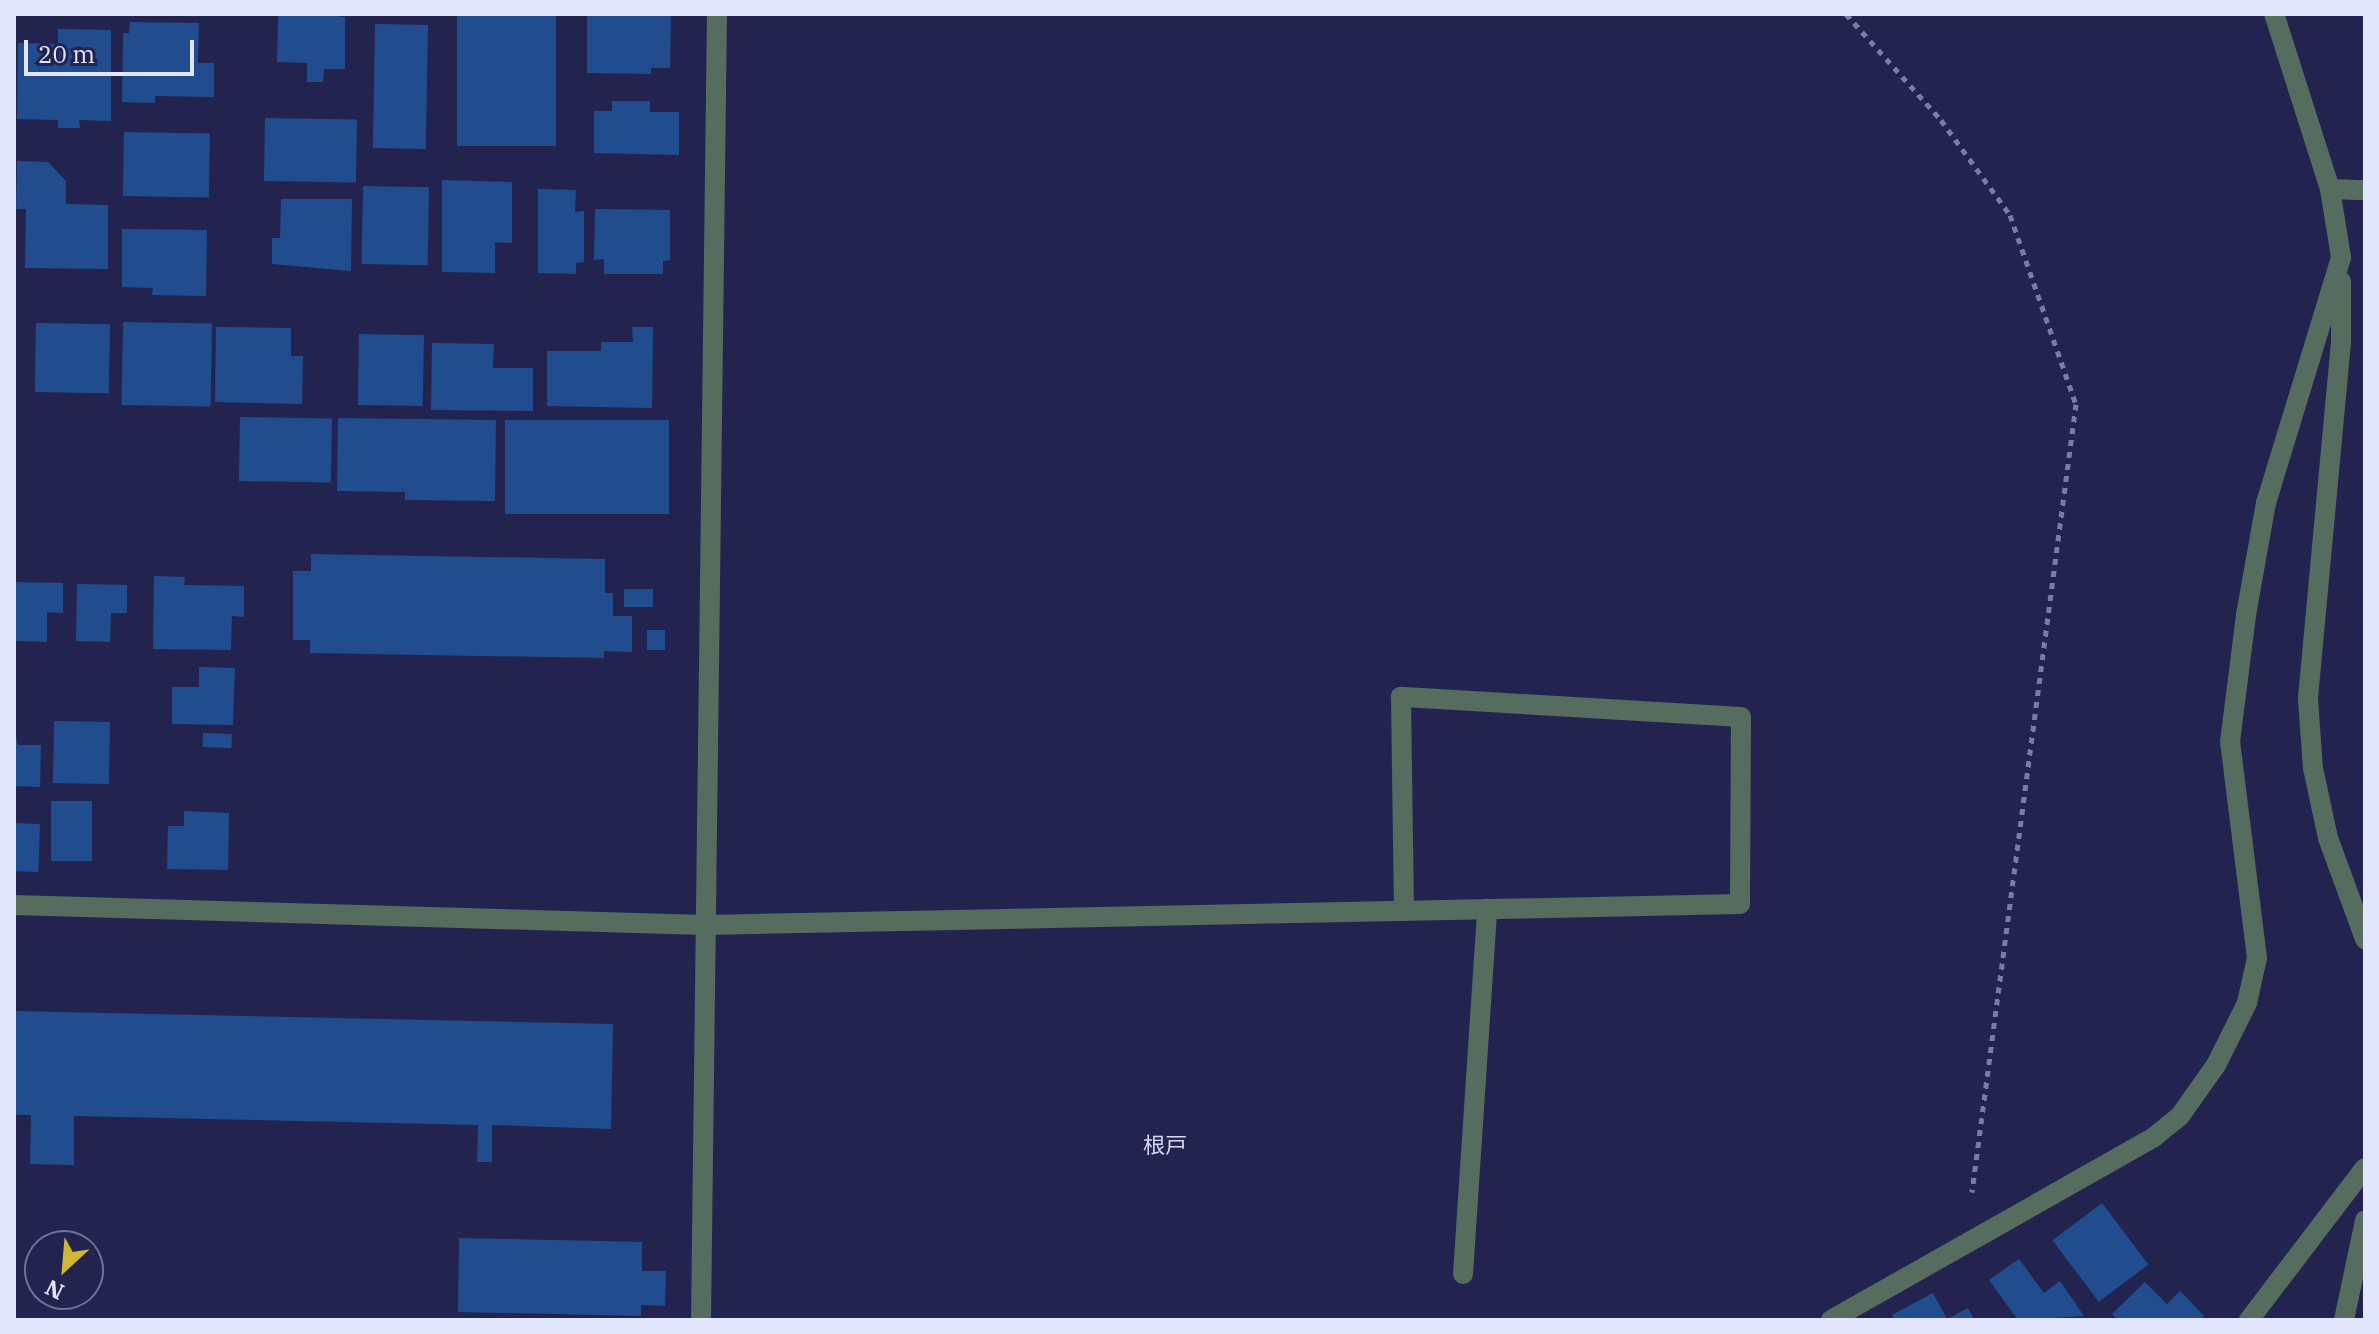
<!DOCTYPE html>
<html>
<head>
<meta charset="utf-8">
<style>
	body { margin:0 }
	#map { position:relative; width:2379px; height:1334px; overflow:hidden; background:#22244f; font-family:"IBM Plex Serif","Noto Sans JP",serif }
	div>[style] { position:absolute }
	.building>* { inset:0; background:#214d8e; transform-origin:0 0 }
	.path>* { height:5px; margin-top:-2.5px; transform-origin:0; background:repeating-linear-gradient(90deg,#7a7d9f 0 6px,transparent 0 12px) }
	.minor>* { height:20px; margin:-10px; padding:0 10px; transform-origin:10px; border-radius:10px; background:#566c5e }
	span { translate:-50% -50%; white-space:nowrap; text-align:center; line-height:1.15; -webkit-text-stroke:6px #22244f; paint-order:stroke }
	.neighbourhood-label { font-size:22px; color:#d3d9fa }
	.frame { position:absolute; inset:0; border:16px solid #e2e6fd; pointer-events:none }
	.north { position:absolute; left:24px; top:1230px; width:80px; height:80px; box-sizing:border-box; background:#22244f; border:2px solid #6f7295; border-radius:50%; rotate:206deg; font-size:22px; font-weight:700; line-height:32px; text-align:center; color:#e2e6fd }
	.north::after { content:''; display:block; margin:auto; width:28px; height:36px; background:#d0b736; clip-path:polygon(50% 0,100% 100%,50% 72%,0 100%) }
	.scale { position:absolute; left:24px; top:40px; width:170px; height:36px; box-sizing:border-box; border:4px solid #e2e6fd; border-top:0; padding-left:10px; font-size:24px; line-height:28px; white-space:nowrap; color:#e2e6fd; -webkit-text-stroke:6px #22244f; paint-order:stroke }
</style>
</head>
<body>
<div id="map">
	<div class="building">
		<div style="clip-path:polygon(316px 14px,345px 17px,345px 69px,324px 69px,323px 82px,307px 82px,307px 63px,277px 62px,278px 16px)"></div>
		<div style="left:457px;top:14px;width:99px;height:132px"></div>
		<div style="clip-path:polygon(587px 14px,671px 14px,670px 68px,651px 68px,651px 74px,587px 73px)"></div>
		<div style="clip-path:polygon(130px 22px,199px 23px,198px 63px,214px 63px,214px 97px,155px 96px,155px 103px,122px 102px,123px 33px,129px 33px)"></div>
		<div style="left:375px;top:24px;width:53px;height:124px;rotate:1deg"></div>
		<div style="clip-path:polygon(58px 29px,111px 30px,111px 121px,79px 120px,80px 128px,58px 128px,58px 120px,17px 119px,18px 43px,58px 44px)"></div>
		<div style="clip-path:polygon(612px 101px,650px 101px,650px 112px,679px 112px,679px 155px,594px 153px,594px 111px,612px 111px)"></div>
		<div style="left:265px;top:118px;width:92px;height:63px;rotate:1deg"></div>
		<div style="left:124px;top:132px;width:86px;height:64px;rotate:1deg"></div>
		<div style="clip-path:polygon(17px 161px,48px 162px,66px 181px,66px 204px,108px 205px,108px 269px,25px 268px,26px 209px,16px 209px)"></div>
		<div style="clip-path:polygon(442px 180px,512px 182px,512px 243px,495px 242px,495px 273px,442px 272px)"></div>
		<div style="left:363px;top:186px;width:66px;height:78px;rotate:1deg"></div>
		<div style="clip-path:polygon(538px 189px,576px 190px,575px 212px,584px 211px,584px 262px,576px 263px,576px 274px,538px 273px)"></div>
		<div style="clip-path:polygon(281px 199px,352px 199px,351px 271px,272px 264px,272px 238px,280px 238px)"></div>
		<div style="clip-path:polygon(595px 209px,670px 210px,670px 260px,663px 261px,663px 274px,604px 274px,604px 259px,594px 260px)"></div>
		<div style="clip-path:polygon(122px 229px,207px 230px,206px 296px,152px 295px,153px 288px,122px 287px)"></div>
		<div style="left:123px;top:322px;width:89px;height:83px;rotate:1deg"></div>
		<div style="left:36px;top:323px;width:74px;height:69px;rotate:1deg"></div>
		<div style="clip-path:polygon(216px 327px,291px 328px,291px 356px,303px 356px,302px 404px,215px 402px)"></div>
		<div style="clip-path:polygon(632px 327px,653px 327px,652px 408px,547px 406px,547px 351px,601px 351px,601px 342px,633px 342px)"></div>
		<div style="left:359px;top:334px;width:65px;height:71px;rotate:1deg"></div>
		<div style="clip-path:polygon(432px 343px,494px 344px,493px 368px,533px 368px,533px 411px,431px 410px)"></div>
		<div style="left:240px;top:417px;width:92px;height:64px;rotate:1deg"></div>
		<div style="clip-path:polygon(338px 418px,496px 420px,495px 501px,405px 500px,405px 492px,337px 491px)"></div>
		<div style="left:505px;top:420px;width:164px;height:94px"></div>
		<div style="clip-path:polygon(311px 554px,605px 559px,605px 593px,613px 593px,613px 616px,632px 616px,632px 652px,604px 651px,604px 658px,310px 653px,310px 640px,293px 640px,293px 571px,311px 571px)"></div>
		<div style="clip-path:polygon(154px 576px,185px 577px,184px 585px,244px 586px,244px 617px,232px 616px,231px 650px,153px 649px)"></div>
		<div style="clip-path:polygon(14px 582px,63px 583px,63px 613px,47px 612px,47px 642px,14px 641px)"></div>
		<div style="clip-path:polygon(77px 584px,127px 585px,127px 613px,111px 613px,110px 642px,76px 641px)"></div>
		<div style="left:624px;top:589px;width:29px;height:18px"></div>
		<div style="left:647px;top:630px;width:18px;height:20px"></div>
		<div style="clip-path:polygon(199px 667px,235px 668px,233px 725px,172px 724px,172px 687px,199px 687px)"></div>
		<div style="left:54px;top:721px;width:56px;height:62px;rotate:1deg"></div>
		<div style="clip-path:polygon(14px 728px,18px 745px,41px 745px,40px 787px,14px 786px)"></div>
		<div style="left:203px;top:733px;width:29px;height:14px;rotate:2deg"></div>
		<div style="left:51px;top:801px;width:41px;height:60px"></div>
		<div style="clip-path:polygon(184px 811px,229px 813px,228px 870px,167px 869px,168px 826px,184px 826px)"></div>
		<div style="left:14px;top:823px;width:26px;height:48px;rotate:2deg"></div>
		<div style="clip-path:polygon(14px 1011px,613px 1024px,611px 1129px,492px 1125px,492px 1162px,477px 1162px,478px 1125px,74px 1116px,74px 1165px,30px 1164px,31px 1115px,14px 1115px)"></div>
		<div style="left:2102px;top:1203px;width:77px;height:62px;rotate:53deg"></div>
		<div style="clip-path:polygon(459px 1238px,642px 1242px,642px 1271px,666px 1271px,665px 1306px,641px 1305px,641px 1316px,458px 1312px)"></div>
		<div style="clip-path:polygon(2019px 1259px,2044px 1293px,2060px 1281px,2084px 1316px,2018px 1320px,1989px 1280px)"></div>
		<div style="clip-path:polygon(2145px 1282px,2167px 1304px,2180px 1291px,2204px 1316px,2200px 1320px,2118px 1320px,2112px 1314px)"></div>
		<div style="clip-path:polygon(1933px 1293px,1947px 1319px,1968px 1308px,1974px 1320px,1894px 1320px,1892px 1315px)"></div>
	</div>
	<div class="path">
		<div style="left:1846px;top:14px;width:142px;rotate:48.1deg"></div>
		<div style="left:1941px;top:120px;width:117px;rotate:54deg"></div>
		<div style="left:2010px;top:215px;width:200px;rotate:70.8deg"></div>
		<div style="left:2076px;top:404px;width:795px;rotate:97.52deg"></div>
	</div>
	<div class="minor">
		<div style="left:2330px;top:189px;width:35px;rotate:2deg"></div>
		<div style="left:2341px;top:281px;width:61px;rotate:90deg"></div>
		<div style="left:2341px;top:342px;width:359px;rotate:95.3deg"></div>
		<div style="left:2308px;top:699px;width:69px;rotate:85.9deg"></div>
		<div style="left:2313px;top:768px;width:72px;rotate:77.9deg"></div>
		<div style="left:2328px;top:838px;width:108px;rotate:69.9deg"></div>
		<div style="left:14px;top:905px;width:691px;rotate:1.66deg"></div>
		<div style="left:705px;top:925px;width:1035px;rotate:-1.16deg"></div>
		<div style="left:1740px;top:904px;width:187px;rotate:-89.7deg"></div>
		<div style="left:1741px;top:717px;width:341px;rotate:-176.6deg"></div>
		<div style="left:1401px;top:697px;width:214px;rotate:89.2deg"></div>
		<div style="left:1463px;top:1274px;width:366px;rotate:-86.2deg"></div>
		<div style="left:701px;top:1320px;width:1306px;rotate:-89.3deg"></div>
		<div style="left:1831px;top:1320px;width:371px;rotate:-29.5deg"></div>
		<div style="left:2154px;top:1137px;width:33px;rotate:-39deg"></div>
		<div style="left:2180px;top:1116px;width:62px;rotate:-54.8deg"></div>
		<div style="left:2216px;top:1065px;width:69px;rotate:-63.4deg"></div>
		<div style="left:2247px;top:1003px;width:46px;rotate:-77.5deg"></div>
		<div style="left:2257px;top:958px;width:218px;rotate:-97.1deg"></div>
		<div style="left:2230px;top:742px;width:128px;rotate:-82.8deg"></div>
		<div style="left:2246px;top:615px;width:114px;rotate:-79.9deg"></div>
		<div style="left:2266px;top:503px;width:257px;rotate:-73deg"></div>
		<div style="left:2341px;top:257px;width:69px;rotate:-99.2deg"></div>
		<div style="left:2330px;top:189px;width:184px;rotate:-107.7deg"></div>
		<div style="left:2249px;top:1320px;width:191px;rotate:-52.7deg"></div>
		<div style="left:2344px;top:1320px;width:102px;rotate:-78.1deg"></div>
	</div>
	<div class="neighbourhood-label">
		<span style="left:1165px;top:1145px">根戸</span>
	</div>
	<div class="frame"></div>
	<div class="north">N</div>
	<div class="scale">20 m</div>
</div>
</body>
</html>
